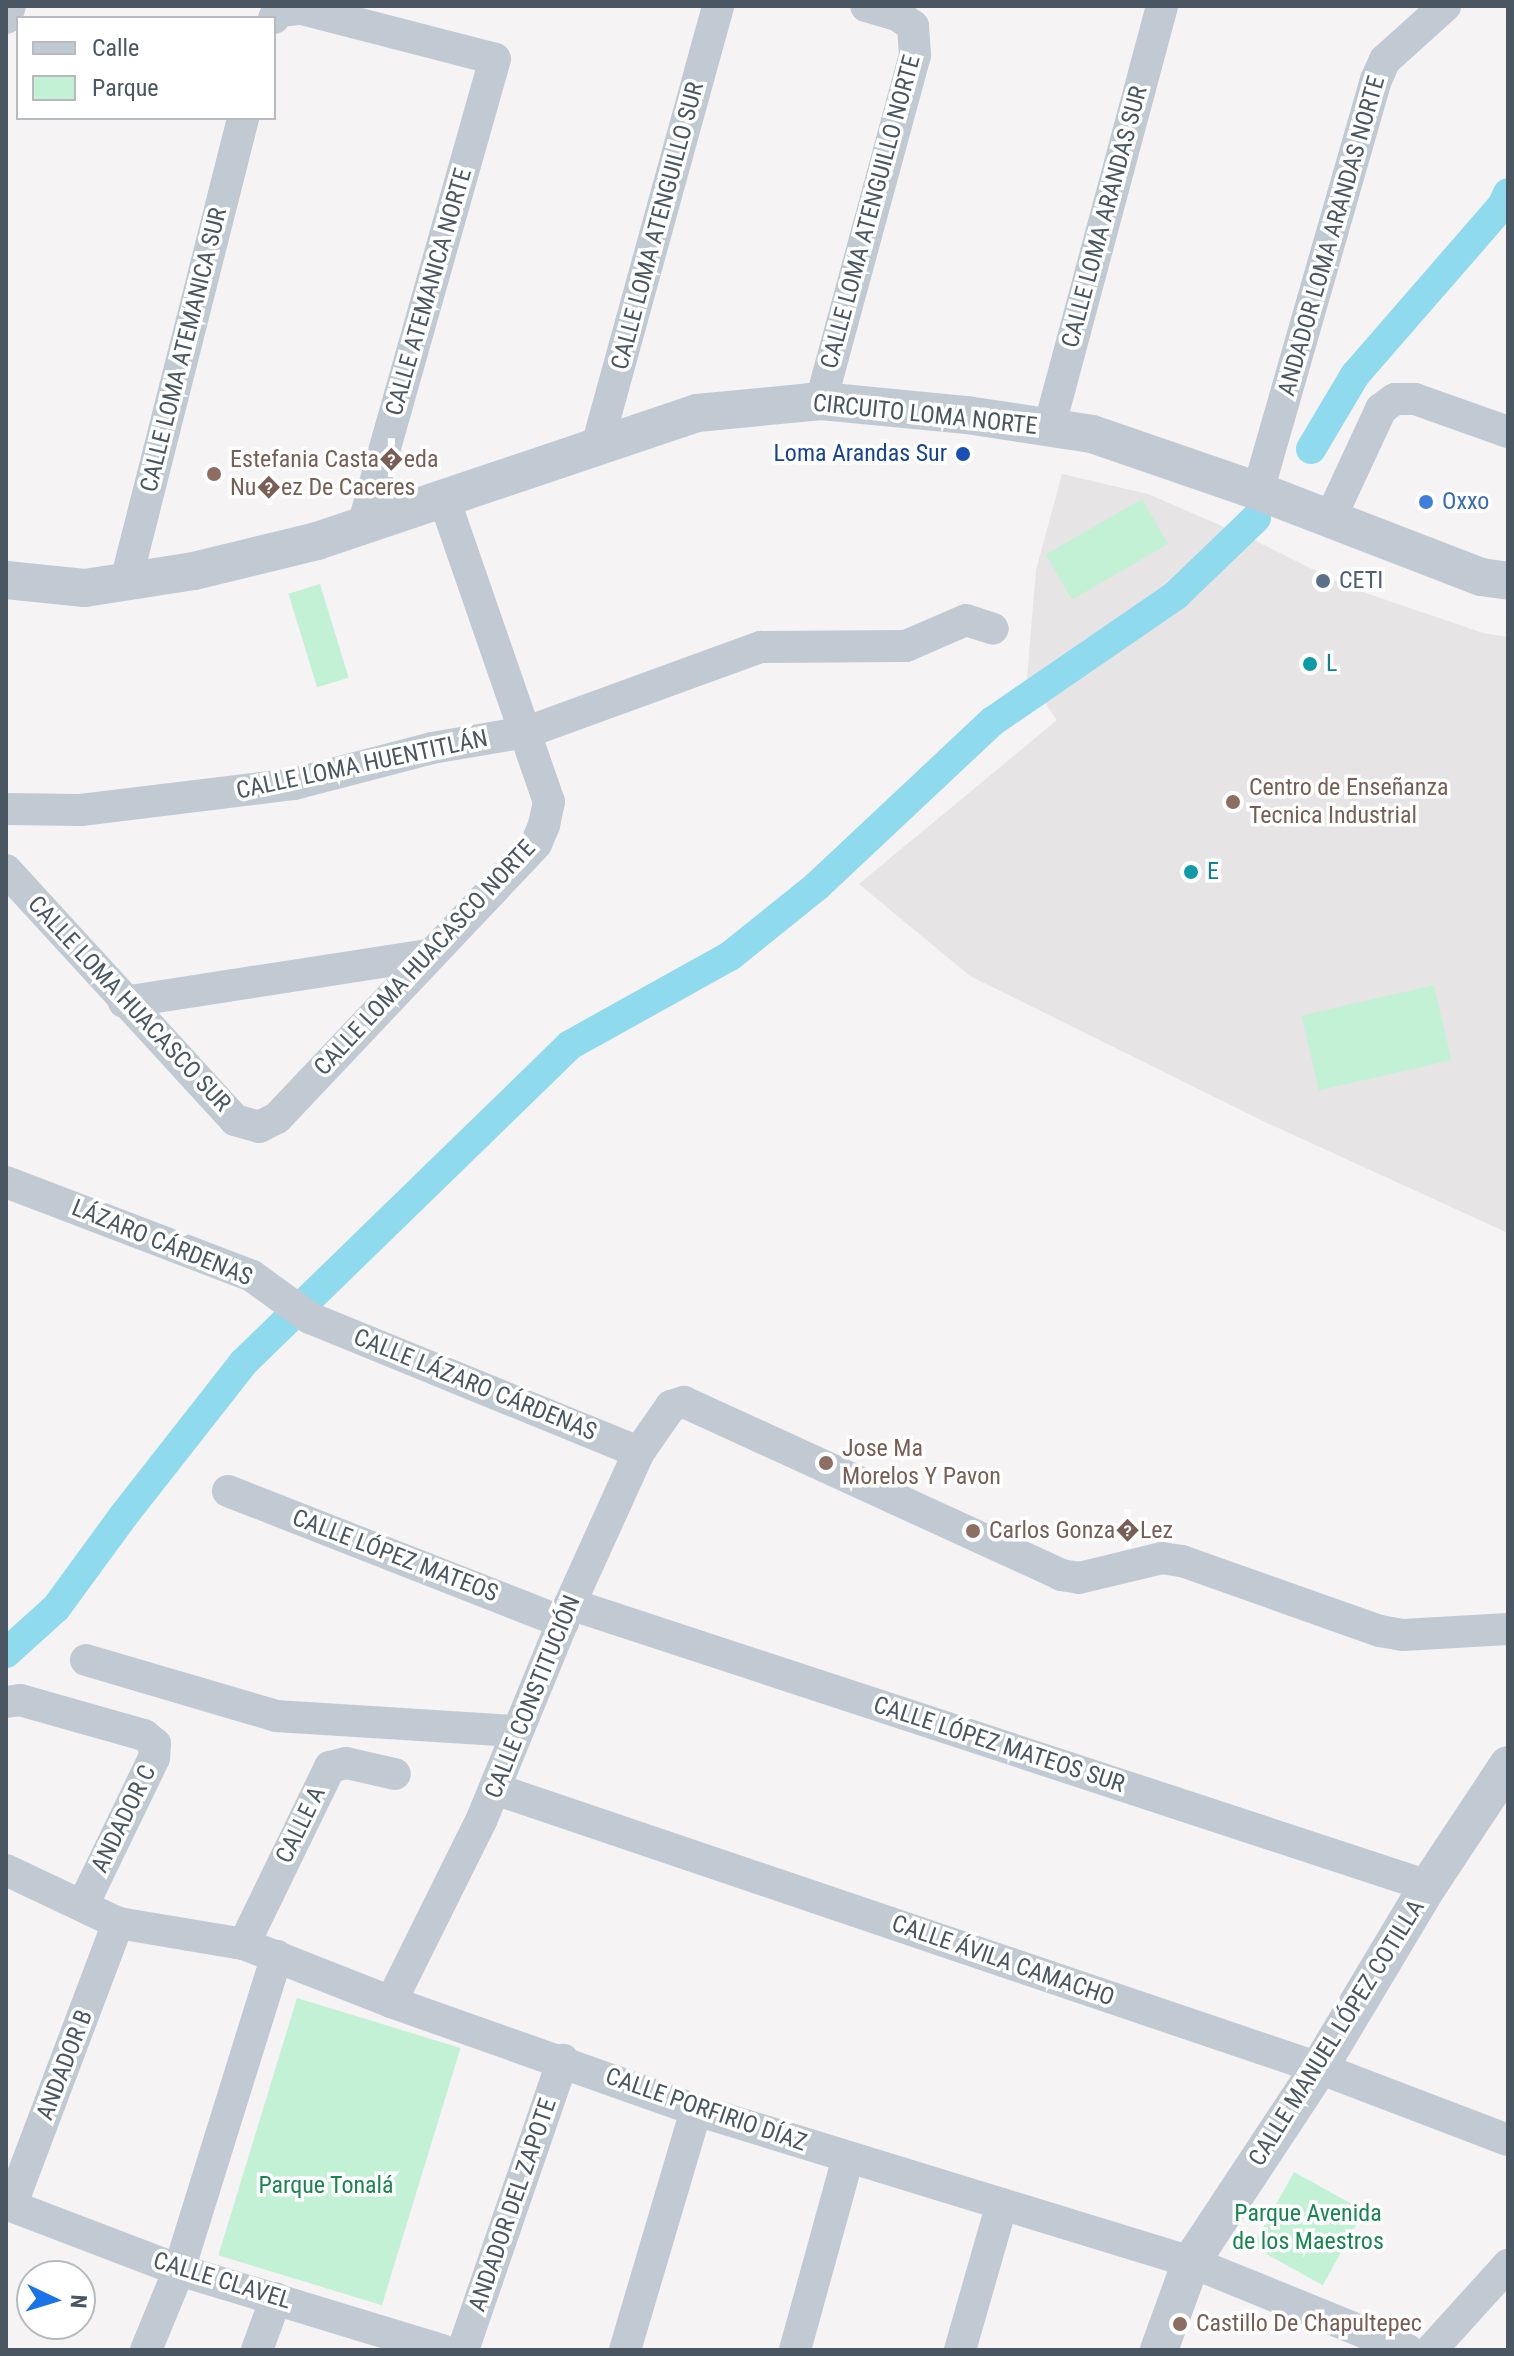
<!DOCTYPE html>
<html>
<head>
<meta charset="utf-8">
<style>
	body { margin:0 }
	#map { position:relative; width:1514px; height:2356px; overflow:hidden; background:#f5f3f3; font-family:"Roboto Condensed",sans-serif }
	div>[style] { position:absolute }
	.education>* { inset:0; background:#e6e4e5 }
	.green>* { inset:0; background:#c3f1d5; transform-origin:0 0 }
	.canal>* { height:30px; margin:-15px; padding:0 15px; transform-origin:15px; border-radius:15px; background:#90daee }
	.minor>* { height:32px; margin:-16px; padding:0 16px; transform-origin:16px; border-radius:16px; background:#c1cad2 }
	.tertiary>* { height:38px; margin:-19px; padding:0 19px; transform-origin:19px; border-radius:19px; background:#c1cad2 }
	.dots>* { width:22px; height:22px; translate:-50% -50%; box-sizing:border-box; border:4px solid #fff; border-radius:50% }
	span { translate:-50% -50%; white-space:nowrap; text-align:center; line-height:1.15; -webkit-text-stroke:7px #fff; paint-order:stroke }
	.street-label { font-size:24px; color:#4a5661 }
	.transit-label { font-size:24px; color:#164399 }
	.right { translate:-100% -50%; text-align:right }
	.education-label { font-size:24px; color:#785e54 }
	.left { translate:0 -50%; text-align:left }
	.shop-label { font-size:24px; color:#366cbe }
	.service-label { font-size:24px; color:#4e5e75 }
	.culture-label { font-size:24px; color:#0d838f }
	.park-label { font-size:24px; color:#17864f }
	.frame { position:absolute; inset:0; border:8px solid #4a5661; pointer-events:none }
	.legend { position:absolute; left:16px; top:16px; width:260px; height:104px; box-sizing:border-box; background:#fff; border:2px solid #b7bbc0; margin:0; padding:10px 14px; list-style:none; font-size:24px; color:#4a5661 }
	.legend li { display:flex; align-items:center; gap:16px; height:40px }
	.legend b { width:40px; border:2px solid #b7bbc0 }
	.north { position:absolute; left:16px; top:2260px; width:80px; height:80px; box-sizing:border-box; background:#fff; border:2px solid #b7bbc0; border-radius:50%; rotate:94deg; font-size:22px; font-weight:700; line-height:32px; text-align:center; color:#4a5661 }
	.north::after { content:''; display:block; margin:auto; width:28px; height:36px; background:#1a73e8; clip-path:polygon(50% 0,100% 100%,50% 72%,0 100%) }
</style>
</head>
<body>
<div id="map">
	<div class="education">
		<div style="clip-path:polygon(1062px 474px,1148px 494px,1252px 539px,1348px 587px,1483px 633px,1508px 637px,1508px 1233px,1265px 1122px,970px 976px,859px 884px,1057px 720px,1027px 678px,1036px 570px)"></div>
	</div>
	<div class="green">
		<div style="left:1142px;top:499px;width:52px;height:111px;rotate:60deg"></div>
		<div style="left:320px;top:584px;width:98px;height:33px;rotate:73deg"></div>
		<div style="left:1434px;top:985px;width:77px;height:136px;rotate:77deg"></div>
		<div style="left:297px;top:1998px;width:171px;height:269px;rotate:17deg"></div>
		<div style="left:1294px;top:2172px;width:80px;height:85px;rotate:29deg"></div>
	</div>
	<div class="canal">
		<div style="left:1311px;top:449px;width:86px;rotate:-59.3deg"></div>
		<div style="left:1355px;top:375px;width:224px;rotate:-49deg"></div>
		<div style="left:1502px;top:206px;width:14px;rotate:-65deg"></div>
		<div style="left:6px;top:1653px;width:67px;rotate:-42deg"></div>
		<div style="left:56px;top:1608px;width:115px;rotate:-53.8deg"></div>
		<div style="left:124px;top:1515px;width:193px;rotate:-51.9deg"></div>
		<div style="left:243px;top:1363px;width:456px;rotate:-44.2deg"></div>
		<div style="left:570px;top:1045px;width:183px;rotate:-29.1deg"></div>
		<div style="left:730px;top:956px;width:112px;rotate:-38.8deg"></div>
		<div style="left:817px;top:886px;width:241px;rotate:-43.2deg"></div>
		<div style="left:993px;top:721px;width:222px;rotate:-34.5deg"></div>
		<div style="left:1176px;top:595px;width:111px;rotate:-43.9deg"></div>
	</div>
	<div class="minor">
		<div style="left:6px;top:18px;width:13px;rotate:-72deg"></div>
		<div style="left:274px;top:18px;width:8px;rotate:-60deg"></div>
		<div style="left:278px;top:11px;width:24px;rotate:-5deg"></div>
		<div style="left:302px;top:9px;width:199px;rotate:14.5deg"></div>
		<div style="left:495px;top:59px;width:483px;rotate:105.8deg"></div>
		<div style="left:821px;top:401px;width:359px;rotate:-74.8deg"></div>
		<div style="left:915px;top:55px;width:29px;rotate:-94deg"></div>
		<div style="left:913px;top:26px;width:19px;rotate:-145deg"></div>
		<div style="left:897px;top:15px;width:32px;rotate:-164deg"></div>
		<div style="left:1049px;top:428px;width:437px;rotate:-75deg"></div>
		<div style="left:597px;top:446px;width:456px;rotate:-74.6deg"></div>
		<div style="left:1258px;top:491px;width:428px;rotate:-74deg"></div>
		<div style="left:1376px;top:80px;width:22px;rotate:-66deg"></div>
		<div style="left:1385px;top:60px;width:81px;rotate:-42deg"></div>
		<div style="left:1330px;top:519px;width:121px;rotate:-65.1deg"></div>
		<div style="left:1381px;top:409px;width:17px;rotate:-36deg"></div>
		<div style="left:1395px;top:399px;width:20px"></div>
		<div style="left:1415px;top:399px;width:99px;rotate:19.5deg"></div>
		<div style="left:126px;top:581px;width:478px;rotate:-75.8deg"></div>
		<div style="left:6px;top:809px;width:75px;rotate:0.8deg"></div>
		<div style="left:81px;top:810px;width:215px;rotate:-7deg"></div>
		<div style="left:294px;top:784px;width:143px;rotate:-14.6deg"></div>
		<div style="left:432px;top:748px;width:96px;rotate:-9.6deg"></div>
		<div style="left:527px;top:732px;width:249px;rotate:-20deg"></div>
		<div style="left:761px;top:647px;width:145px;rotate:-0.4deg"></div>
		<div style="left:906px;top:646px;width:65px;rotate:-23.4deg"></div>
		<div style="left:966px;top:620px;width:28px;rotate:18deg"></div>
		<div style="left:6px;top:870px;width:339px;rotate:47.5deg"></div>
		<div style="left:235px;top:1120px;width:25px;rotate:16deg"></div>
		<div style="left:259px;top:1127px;width:20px;rotate:-27deg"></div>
		<div style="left:277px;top:1118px;width:377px;rotate:-46.6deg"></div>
		<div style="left:536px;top:844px;width:21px;rotate:-67deg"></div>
		<div style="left:544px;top:825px;width:24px;rotate:-78deg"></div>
		<div style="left:549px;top:802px;width:324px;rotate:-109.1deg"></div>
		<div style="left:124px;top:1002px;width:307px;rotate:-8.8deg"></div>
		<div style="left:6px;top:1182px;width:263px;rotate:20.9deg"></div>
		<div style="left:252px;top:1276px;width:72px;rotate:35.9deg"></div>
		<div style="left:310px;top:1318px;width:355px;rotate:22.2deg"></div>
		<div style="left:228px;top:1491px;width:360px;rotate:21.4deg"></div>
		<div style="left:570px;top:1604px;width:903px;rotate:18.19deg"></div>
		<div style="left:86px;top:1660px;width:198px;rotate:16.4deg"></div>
		<div style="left:276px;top:1716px;width:240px;rotate:3.6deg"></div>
		<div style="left:6px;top:1702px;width:14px;rotate:-8deg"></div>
		<div style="left:20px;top:1700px;width:129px;rotate:15.8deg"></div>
		<div style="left:144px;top:1735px;width:14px;rotate:39deg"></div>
		<div style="left:155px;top:1744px;width:14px;rotate:94deg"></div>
		<div style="left:154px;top:1758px;width:163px;rotate:115.8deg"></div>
		<div style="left:495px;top:1789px;width:870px;rotate:18.71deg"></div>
		<div style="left:1319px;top:2068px;width:202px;rotate:20.9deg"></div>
		<div style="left:6px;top:1870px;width:124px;rotate:25.3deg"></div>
		<div style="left:118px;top:1923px;width:128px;rotate:9.5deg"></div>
		<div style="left:244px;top:1944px;width:158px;rotate:21.5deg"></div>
		<div style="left:391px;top:2002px;width:324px;rotate:19.5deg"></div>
		<div style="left:696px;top:2110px;width:518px;rotate:17.07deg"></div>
		<div style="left:1191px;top:2262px;width:234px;rotate:22.1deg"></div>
		<div style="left:244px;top:1944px;width:197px;rotate:-64.1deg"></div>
		<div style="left:330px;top:1767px;width:16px;rotate:-14deg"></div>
		<div style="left:346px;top:1763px;width:50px;rotate:12.7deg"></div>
		<div style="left:391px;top:2002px;width:202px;rotate:-63.6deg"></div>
		<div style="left:481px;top:1821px;width:235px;rotate:-67.7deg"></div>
		<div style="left:570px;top:1604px;width:167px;rotate:-65.6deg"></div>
		<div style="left:639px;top:1452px;width:56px;rotate:-55.2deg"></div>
		<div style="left:671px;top:1406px;width:14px;rotate:-17deg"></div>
		<div style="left:684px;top:1402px;width:415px;rotate:24.6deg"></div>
		<div style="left:1061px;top:1575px;width:18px;rotate:9deg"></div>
		<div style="left:1079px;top:1578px;width:85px;rotate:-13.5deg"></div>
		<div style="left:1162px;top:1558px;width:20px;rotate:9deg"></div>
		<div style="left:1182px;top:1561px;width:210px;rotate:19.5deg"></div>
		<div style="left:1380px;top:1631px;width:23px;rotate:10deg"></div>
		<div style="left:1403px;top:1635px;width:105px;rotate:-3.3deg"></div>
		<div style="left:6px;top:2204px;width:185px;rotate:20.9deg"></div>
		<div style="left:179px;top:2270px;width:275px;rotate:16.9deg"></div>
		<div style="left:11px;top:2206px;width:303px;rotate:-69.3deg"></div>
		<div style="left:146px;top:2350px;width:87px;rotate:-67.6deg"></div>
		<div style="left:179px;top:2270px;width:329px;rotate:-72.7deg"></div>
		<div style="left:257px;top:2350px;width:55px;rotate:-69.9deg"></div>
		<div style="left:463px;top:2350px;width:307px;rotate:-71deg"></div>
		<div style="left:625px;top:2350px;width:250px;rotate:-73.5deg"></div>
		<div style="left:795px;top:2350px;width:199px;rotate:-74.6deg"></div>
		<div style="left:960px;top:2350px;width:152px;rotate:-74deg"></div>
		<div style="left:1431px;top:2350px;width:115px;rotate:-47.8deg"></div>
	</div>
	<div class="tertiary">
		<div style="left:6px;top:580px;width:79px;rotate:5.8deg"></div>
		<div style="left:85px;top:588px;width:110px;rotate:-8.9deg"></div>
		<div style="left:194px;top:571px;width:127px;rotate:-13.7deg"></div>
		<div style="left:317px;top:541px;width:401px;rotate:-18.6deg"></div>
		<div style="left:697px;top:413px;width:125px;rotate:-5.5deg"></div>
		<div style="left:821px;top:401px;width:147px;rotate:5.5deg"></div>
		<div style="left:967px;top:415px;width:126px;rotate:8.6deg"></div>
		<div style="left:1092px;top:434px;width:176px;rotate:19deg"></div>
		<div style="left:1258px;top:491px;width:239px;rotate:21.1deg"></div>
		<div style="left:1481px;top:577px;width:27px;rotate:8deg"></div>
		<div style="left:1159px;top:2350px;width:94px;rotate:-70deg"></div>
		<div style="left:1191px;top:2262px;width:232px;rotate:-56.6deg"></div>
		<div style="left:1319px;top:2068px;width:212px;rotate:-59.1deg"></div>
		<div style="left:1428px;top:1886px;width:145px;rotate:-56.5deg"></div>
	</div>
	<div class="dots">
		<div style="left:963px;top:454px;background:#1a4fb4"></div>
		<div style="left:214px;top:474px;background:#8d6e63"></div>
		<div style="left:1426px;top:502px;background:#3f7fe0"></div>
		<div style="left:1323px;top:581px;background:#5c6f8a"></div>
		<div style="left:1310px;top:664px;background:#0f9aa8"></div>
		<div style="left:1233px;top:802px;background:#8d6e63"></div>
		<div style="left:1191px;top:872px;background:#0f9aa8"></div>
		<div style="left:826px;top:1463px;background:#8d6e63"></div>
		<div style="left:973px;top:1531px;background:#8d6e63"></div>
		<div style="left:1180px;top:2324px;background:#8d6e63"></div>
	</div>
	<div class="street-label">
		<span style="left:871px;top:212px;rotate:-75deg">CALLE LOMA ATENGUILLO NORTE</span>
		<span style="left:1105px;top:217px;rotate:-75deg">CALLE LOMA ARANDAS SUR</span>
		<span style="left:658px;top:226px;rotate:-75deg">CALLE LOMA ATENGUILLO SUR</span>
		<span style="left:1332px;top:236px;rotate:-74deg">ANDADOR LOMA ARANDAS NORTE</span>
		<span style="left:429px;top:292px;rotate:-74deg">CALLE ATEMANICA NORTE</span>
		<span style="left:184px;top:350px;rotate:-76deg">CALLE LOMA ATEMANICA SUR</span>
		<span style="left:925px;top:415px;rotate:6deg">CIRCUITO LOMA NORTE</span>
		<span style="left:362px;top:765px;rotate:-12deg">CALLE LOMA HUENTITLÁN</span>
		<span style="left:425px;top:958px;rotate:-47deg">CALLE LOMA HUACASCO NORTE</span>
		<span style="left:129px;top:1004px;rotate:47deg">CALLE LOMA HUACASCO SUR</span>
		<span style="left:162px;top:1243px;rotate:22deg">LÁZARO CÁRDENAS</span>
		<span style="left:475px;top:1385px;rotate:22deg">CALLE LÁZARO CÁRDENAS</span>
		<span style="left:395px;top:1556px;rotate:21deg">CALLE LÓPEZ MATEOS</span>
		<span style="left:533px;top:1697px;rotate:-68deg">CALLE CONSTITUCIÓN</span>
		<span style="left:999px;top:1745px;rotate:18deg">CALLE LÓPEZ MATEOS SUR</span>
		<span style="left:124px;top:1819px;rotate:-64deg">ANDADOR C</span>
		<span style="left:301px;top:1825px;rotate:-64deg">CALLE A</span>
		<span style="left:1003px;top:1961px;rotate:19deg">CALLE ÁVILA CAMACHO</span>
		<span style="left:1337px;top:2033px;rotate:-58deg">CALLE MANUEL LÓPEZ COTILLA</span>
		<span style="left:65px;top:2065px;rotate:-69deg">ANDADOR B</span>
		<span style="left:706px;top:2110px;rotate:19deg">CALLE PORFIRIO DÍAZ</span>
		<span style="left:513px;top:2205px;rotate:-71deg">ANDADOR DEL ZAPOTE</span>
		<span style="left:222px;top:2281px;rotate:17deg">CALLE CLAVEL</span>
	</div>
	<div class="transit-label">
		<span class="right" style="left:947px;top:454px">Loma Arandas Sur</span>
	</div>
	<div class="education-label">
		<span class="left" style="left:230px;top:474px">Estefania Casta�eda<br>Nu�ez De Caceres</span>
		<span class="left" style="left:1249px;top:802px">Centro de Enseñanza<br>Tecnica Industrial</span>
		<span class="left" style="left:842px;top:1463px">Jose Ma<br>Morelos Y Pavon</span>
		<span class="left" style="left:989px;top:1531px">Carlos Gonza�Lez</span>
		<span class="left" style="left:1196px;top:2324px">Castillo De Chapultepec</span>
	</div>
	<div class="shop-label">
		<span class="left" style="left:1442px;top:502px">Oxxo</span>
	</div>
	<div class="service-label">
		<span class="left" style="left:1339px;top:581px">CETI</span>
	</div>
	<div class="culture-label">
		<span class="left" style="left:1326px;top:664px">L</span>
		<span class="left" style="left:1207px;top:872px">E</span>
	</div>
	<div class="park-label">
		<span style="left:326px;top:2186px">Parque Tonalá</span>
		<span style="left:1308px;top:2228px">Parque Avenida<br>de los Maestros</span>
	</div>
	<div class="frame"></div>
	<ul class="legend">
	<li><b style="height:10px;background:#c1cad2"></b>Calle</li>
	<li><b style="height:22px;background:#c3f1d5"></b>Parque</li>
	</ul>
	<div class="north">N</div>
</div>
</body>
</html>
